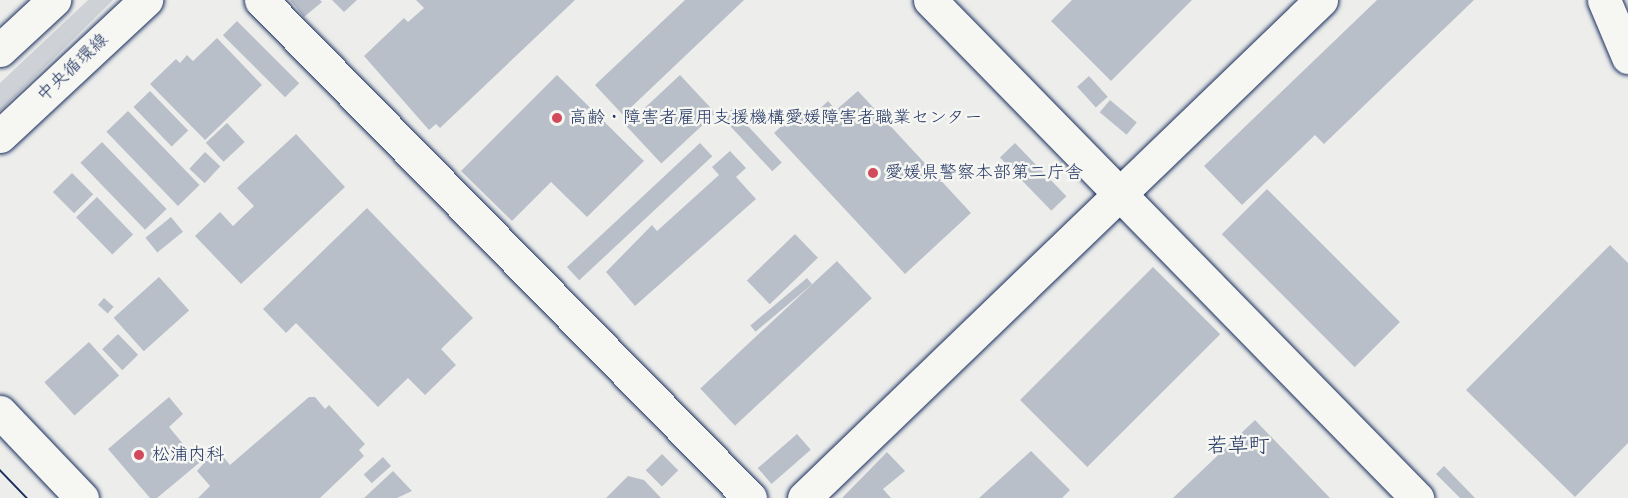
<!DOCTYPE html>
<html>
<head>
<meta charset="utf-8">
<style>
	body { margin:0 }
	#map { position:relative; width:1628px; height:498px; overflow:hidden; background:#edeeec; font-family:Mynerve,"Klee One",sans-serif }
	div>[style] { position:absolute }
	.green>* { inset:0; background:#ced2d7 }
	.building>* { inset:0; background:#b9bfc8; transform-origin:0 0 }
	.roads { filter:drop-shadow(0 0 2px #1b2f5e) drop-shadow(0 0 2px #1b2f5e) }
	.minor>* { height:33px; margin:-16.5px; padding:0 16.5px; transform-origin:16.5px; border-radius:16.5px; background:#f6f6f2 }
	.highway>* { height:33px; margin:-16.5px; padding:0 16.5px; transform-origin:16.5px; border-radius:16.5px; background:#f6f6f2 }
	.tram>* { height:1.5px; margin:-0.75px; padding:0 0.75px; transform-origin:0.75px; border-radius:0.75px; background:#1b2f5e }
	.dots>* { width:16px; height:16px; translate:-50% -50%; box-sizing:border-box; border:3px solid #f6f6f2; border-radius:50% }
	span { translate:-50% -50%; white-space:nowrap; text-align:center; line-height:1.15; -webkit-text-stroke:5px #f6f6f2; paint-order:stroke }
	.street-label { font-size:18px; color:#1b2f5e }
	.poi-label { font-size:18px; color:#1b2f5e }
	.left { translate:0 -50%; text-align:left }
	.quarter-label { font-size:21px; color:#1b2f5e }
</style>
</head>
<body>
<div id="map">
	<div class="green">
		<div style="clip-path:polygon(88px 0,113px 0,0 111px,0 83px)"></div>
	</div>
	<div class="building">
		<div style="clip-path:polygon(290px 0,320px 0,322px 2px,304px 17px)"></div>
		<div style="clip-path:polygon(332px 0,357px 0,344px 12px)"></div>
		<div style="clip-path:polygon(416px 0,575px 0,440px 128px,436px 124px,429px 130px,364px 56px,404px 18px,408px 22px,424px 8px)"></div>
		<div style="clip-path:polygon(685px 0,744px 0,623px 115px,595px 85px)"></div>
		<div style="clip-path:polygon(1072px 0,1192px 0,1111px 81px,1051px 21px)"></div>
		<div style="clip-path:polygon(1377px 0,1474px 0,1324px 144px,1315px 135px,1242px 205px,1204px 166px)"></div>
		<div style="left:237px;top:21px;width:88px;height:20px;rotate:45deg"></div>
		<div style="clip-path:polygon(217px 38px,262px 85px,205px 140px,150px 84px,176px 59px,180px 63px,187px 55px,193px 61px)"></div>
		<div style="clip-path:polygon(557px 75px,644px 161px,587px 217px,551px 182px,512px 221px,461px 171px)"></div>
		<div style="left:680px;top:75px;width:52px;height:74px;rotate:47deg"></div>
		<div style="left:1089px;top:76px;width:28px;height:16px;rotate:48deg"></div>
		<div style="left:150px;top:91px;width:55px;height:23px;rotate:46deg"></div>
		<div style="clip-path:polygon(858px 91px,971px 213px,905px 274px,774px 133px,798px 111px,807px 121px,828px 101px,836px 110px)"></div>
		<div style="left:1110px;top:100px;width:35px;height:16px;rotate:40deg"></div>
		<div style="left:732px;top:109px;width:73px;height:13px;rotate:47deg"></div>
		<div style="left:128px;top:111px;width:103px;height:30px;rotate:46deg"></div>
		<div style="left:227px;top:123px;width:26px;height:29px;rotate:47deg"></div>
		<div style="clip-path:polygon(296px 134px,345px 187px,241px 284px,195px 236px,220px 212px,233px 226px,254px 206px,237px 188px)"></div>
		<div style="left:102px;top:142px;width:93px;height:30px;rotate:46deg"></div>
		<div style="left:700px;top:143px;width:18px;height:182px;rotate:47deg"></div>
		<div style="left:1015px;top:143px;width:74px;height:21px;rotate:46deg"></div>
		<div style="clip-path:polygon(730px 151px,746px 168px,736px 177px,756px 199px,635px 306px,606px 272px,652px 225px,657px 231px,719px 175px,712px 167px)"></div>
		<div style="left:205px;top:152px;width:21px;height:23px;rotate:43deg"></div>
		<div style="left:72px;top:173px;width:30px;height:27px;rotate:45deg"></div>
		<div style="left:1267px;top:189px;width:188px;height:64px;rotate:45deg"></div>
		<div style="left:97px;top:197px;width:52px;height:29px;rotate:46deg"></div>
		<div style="clip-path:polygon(367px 208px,473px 318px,441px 349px,456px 365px,425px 395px,408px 378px,378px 407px,296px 323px,286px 333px,263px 309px)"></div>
		<div style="left:171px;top:217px;width:19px;height:33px;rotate:51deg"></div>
		<div style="left:795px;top:234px;width:33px;height:67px;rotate:46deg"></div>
		<div style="clip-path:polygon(1610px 245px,1628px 263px,1628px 443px,1575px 497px,1466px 390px)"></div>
		<div style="left:837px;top:261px;width:51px;height:187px;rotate:47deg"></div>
		<div style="left:1153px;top:267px;width:95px;height:188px;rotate:45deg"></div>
		<div style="left:159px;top:277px;width:45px;height:61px;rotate:48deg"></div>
		<div style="left:807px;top:278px;width:8px;height:74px;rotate:50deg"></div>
		<div style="left:104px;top:298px;width:13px;height:9px;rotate:42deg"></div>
		<div style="left:118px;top:334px;width:29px;height:22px;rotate:46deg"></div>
		<div style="left:89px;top:342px;width:45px;height:60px;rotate:48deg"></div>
		<div style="clip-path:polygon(169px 397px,183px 414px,169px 427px,199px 463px,157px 498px,150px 498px,108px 449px)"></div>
		<div style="clip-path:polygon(309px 397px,315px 397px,325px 409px,329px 405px,365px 444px,359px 450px,364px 456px,320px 498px,198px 498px,210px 486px,197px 471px,205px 462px,202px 456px,215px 447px,230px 465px)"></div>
		<div style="clip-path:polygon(1255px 420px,1330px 498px,1173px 498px)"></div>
		<div style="left:797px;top:434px;width:21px;height:52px;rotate:49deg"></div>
		<div style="clip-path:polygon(1031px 451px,1070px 490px,1062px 498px,979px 498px)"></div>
		<div style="clip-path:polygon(887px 452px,905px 471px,883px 489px,891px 498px,842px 498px)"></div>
		<div style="left:662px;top:454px;width:23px;height:23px;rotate:45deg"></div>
		<div style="left:383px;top:457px;width:12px;height:26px;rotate:48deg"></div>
		<div style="clip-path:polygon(1444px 466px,1475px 498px,1460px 498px,1436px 474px)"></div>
		<div style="clip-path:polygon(393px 471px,412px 491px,397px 498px,364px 498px)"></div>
		<div style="clip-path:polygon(628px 476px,644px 480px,661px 498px,606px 498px)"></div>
	</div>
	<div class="roads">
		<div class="minor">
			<div style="left:261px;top:0;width:698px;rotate:45.52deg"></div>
			<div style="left:930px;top:0;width:697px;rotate:45.64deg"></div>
			<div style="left:1604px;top:0;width:62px;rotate:67.2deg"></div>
			<div style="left:0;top:50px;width:74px;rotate:-42.8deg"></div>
			<div style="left:0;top:136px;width:200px;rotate:-43deg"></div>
			<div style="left:804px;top:498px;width:718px;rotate:-43.93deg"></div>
		</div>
		<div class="highway">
			<div style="left:0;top:412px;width:119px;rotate:46.4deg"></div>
		</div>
	</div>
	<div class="tram">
		<div style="left:0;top:470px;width:39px;rotate:46deg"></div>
	</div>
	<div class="dots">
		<div style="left:557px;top:118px;background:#d1495b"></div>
		<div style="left:873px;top:173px;background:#d1495b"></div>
		<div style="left:139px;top:455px;background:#d1495b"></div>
	</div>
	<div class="street-label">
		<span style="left:73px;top:68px;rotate:-43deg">中央循環線</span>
	</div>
	<div class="poi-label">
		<span class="left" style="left:569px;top:118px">高齢・障害者雇用支援機構愛媛障害者職業センター</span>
		<span class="left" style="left:885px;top:173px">愛媛県警察本部第二庁舎</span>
		<span class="left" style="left:152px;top:455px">松浦内科</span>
	</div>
	<div class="quarter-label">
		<span style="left:1238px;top:446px">若草町</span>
	</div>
</div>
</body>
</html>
